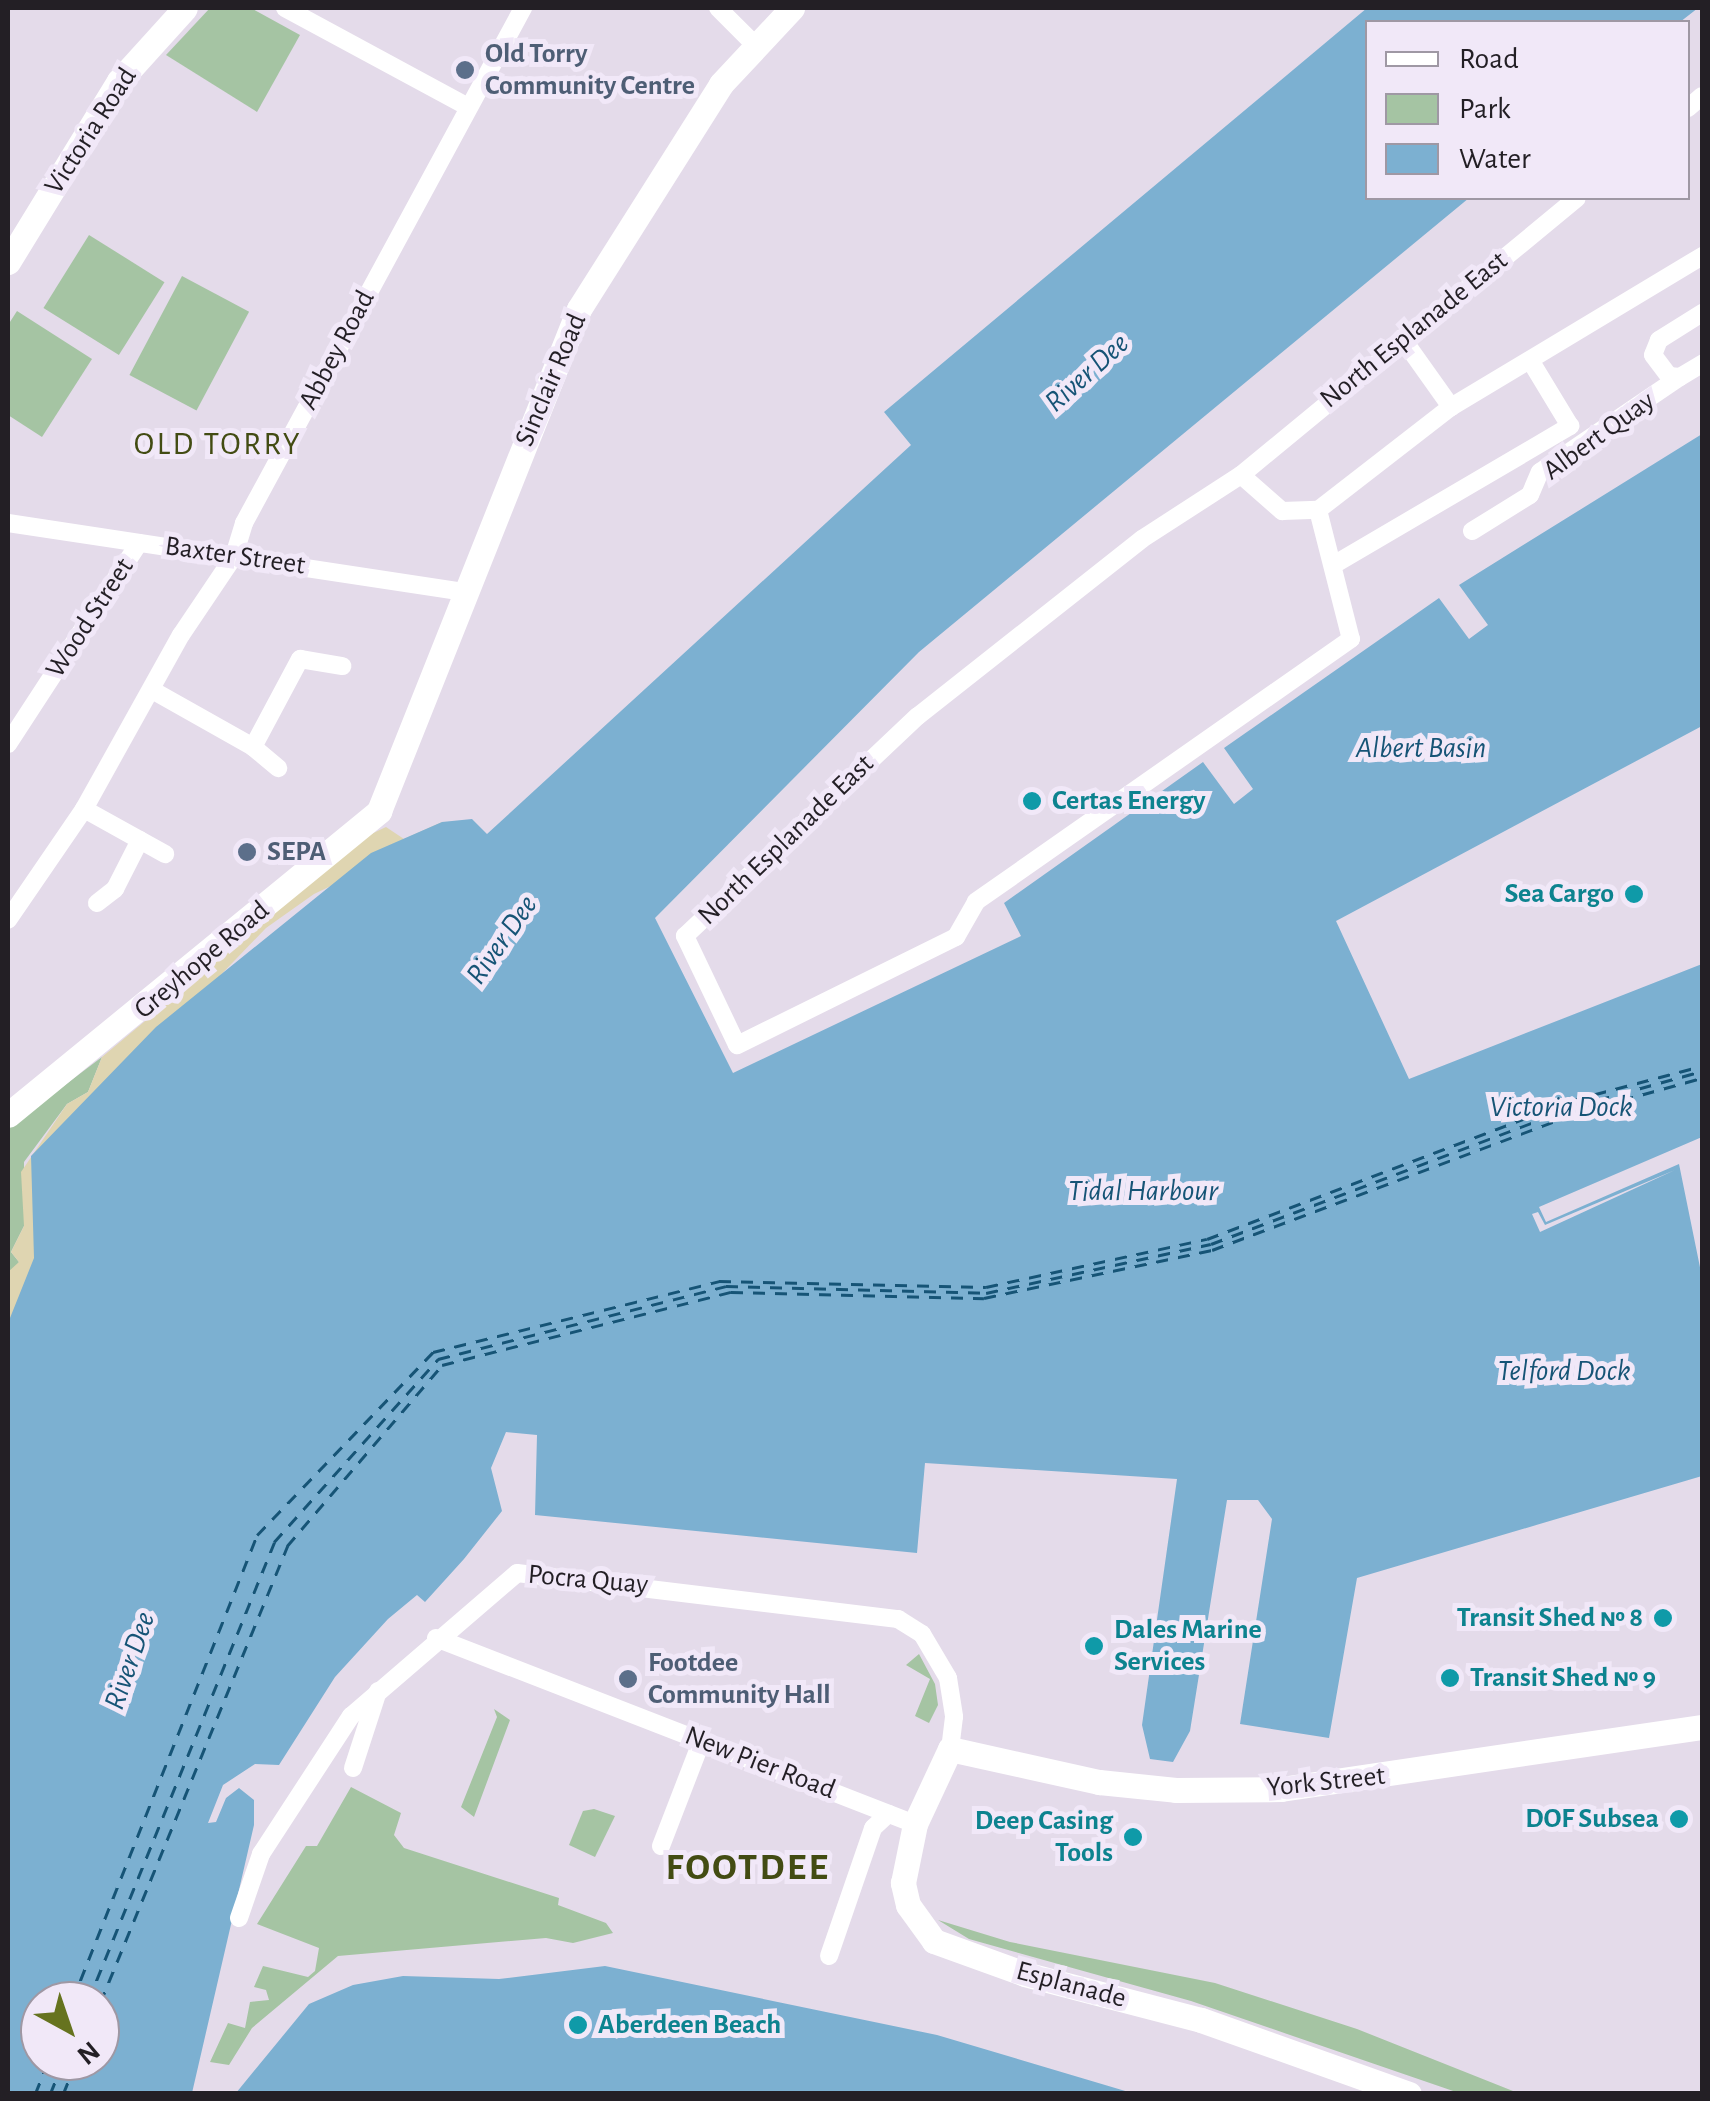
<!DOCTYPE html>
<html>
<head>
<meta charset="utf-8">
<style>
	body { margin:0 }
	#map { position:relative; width:1710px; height:2101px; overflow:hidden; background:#e4dbea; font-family:"Alegreya Sans",sans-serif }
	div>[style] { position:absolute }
	.green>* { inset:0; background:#a5c4a3; transform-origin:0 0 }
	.sand>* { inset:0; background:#dfd5b1 }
	.water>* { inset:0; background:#7cb0d1 }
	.pier>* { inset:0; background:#e4dbea }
	.ferry>* { height:2.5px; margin-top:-1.25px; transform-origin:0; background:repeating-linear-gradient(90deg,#165476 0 12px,transparent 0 22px) }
	.street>* { height:18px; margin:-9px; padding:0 9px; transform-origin:9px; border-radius:9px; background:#fff }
	.secondary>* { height:25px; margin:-12.5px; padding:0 12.5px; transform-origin:12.5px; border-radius:12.5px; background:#fff }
	.dots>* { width:28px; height:28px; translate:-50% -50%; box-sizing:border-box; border:5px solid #f1e8f8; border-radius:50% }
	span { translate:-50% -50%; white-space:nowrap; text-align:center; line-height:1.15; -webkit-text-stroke:10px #f1e8f8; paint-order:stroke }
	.service-label { font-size:28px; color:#4e5e75; font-weight:700 }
	.left { translate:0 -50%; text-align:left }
	.street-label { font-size:28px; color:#231f25 }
	.culture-label { font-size:28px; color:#0d838f; font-weight:700 }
	.right { translate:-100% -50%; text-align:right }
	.water-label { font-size:30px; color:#165476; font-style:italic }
	.quarter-label { font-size:32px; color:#434c13; letter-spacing:2.5px }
	.district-label { font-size:38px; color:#434c13; font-weight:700; letter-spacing:2.5px }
	.frame { position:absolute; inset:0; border:10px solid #231f25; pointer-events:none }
	.legend { position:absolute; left:1365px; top:20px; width:325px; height:180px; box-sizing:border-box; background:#f1e8f8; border:2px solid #9f98a4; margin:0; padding:12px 18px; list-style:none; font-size:30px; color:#231f25 }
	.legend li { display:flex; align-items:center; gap:20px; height:50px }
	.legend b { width:50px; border:2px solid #9f98a4 }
	.north { position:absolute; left:20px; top:1981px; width:100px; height:100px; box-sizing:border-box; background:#f1e8f8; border:2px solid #9f98a4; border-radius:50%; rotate:140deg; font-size:28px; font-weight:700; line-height:40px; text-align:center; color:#231f25 }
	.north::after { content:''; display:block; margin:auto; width:35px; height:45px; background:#66731f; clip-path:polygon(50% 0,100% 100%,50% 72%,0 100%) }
</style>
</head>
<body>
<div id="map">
	<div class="green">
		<div style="clip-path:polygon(210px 8px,251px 8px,300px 35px,257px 112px,166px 55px)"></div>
		<div style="left:89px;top:235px;width:89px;height:86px;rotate:32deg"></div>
		<div style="left:182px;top:276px;width:76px;height:112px;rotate:28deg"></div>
		<div style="clip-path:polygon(17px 311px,92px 359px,42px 437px,8px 415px,8px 325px)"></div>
		<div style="clip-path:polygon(102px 1057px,88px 1092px,67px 1104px,24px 1162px,24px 1226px,11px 1252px,19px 1262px,8px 1288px,8px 1128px)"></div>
		<div style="clip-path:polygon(919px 1654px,935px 1684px,938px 1705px,929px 1723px,915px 1716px,930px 1679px,906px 1665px)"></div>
		<div style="clip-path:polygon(494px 1709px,510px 1720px,474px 1817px,461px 1807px,497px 1717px)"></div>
		<div style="clip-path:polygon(351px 1787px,401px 1813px,394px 1835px,404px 1848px,559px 1898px,558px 1905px,606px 1923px,613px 1933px,573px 1943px,546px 1938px,338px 1956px,252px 2028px,229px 2065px,210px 2062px,228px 2023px,245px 2028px,250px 2002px,269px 2000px,266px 1990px,254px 1987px,263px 1966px,308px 1977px,315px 1971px,319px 1948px,257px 1924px,306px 1846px,317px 1846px)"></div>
		<div style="clip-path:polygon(594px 1809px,615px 1816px,595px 1857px,569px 1845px,583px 1811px)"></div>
		<div style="clip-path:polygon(938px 1920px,1010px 1942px,1215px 1983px,1357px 2029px,1518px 2093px,1459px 2093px,1191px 2001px,969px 1939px)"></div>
	</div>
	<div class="sand">
		<div style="clip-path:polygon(442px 822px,440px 834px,314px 894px,266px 928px,210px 986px,55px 1206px,8px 1347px,8px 1272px,19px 1262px,11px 1252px,24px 1226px,21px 1172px,67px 1104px,88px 1092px,102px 1057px,367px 836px,386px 827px,404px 839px)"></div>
	</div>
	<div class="water">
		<div style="clip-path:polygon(evenodd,1367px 8px,1698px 8px,1680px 22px,1368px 22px,1368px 198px,1469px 198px,919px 652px,655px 918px,733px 1073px,1021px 936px,1004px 903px,1203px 762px,1234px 804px,1253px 789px,1224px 748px,1439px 598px,1469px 639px,1488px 625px,1459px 585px,1702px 434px,1702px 726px,1336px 921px,1409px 1079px,1702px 964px,1702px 1137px,1539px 1207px,1546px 1222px,1679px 1164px,1702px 1277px,1702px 1476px,1357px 1578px,1329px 1738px,1240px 1724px,1272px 1519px,1258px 1500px,1227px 1500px,1190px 1731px,1173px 1762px,1150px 1759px,1142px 1725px,1177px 1479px,925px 1463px,917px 1553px,535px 1515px,537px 1435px,506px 1432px,491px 1468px,502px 1511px,464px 1559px,425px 1602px,417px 1595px,388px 1619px,335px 1677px,279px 1765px,255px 1764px,223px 1785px,208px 1823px,216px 1822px,226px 1798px,239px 1788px,254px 1800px,254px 1825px,192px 2093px,8px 2093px,8px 1323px,34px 1258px,31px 1156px,156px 1027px,371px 853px,442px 822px,472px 819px,487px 834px,911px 445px,884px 412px,1367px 8px,40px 2001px,100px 2001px,100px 2061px,40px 2061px,40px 2001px)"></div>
		<div style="clip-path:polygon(605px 1966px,937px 2035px,1132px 2093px,236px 2093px,309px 2004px,353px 1985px,403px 1976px,499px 1979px)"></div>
	</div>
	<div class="pier">
		<div style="clip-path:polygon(1675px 1170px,1540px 1232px,1532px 1214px,1538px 1212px,1545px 1225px)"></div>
	</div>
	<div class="ferry">
		<div style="left:72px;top:2001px;width:501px;rotate:-68.35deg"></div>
		<div style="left:257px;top:1535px;width:254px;rotate:-46.1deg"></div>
		<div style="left:433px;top:1352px;width:295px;rotate:-13.9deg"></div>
		<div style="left:719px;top:1281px;width:267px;rotate:1.3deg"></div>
		<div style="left:986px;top:1287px;width:226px;rotate:-12.3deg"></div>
		<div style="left:1207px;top:1239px;width:392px;rotate:-20.8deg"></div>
		<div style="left:1573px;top:1100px;width:133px;rotate:-14.8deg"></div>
		<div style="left:88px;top:2001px;width:495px;rotate:-67.9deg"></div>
		<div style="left:274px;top:1542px;width:246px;rotate:-48.1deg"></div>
		<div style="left:438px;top:1359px;width:297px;rotate:-14.2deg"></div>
		<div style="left:726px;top:1286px;width:260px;rotate:1.5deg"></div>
		<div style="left:986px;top:1293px;width:230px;rotate:-12.3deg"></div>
		<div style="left:1211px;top:1244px;width:390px;rotate:-20.7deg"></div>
		<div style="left:1576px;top:1106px;width:131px;rotate:-15.5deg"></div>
		<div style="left:100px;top:2003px;width:494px;rotate:-67.7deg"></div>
		<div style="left:287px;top:1546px;width:238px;rotate:-49.4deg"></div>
		<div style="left:442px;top:1365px;width:298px;rotate:-14.2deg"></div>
		<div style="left:731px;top:1292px;width:253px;rotate:1.4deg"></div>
		<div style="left:984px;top:1298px;width:233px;rotate:-11.9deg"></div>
		<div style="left:1212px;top:1250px;width:392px;rotate:-20.6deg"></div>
		<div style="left:1579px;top:1112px;width:128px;rotate:-15.5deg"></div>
		<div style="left:35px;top:2094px;width:35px;rotate:-68deg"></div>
		<div style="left:50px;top:2094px;width:35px;rotate:-68deg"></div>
		<div style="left:63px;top:2094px;width:35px;rotate:-68deg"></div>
	</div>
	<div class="street">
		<div style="left:285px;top:8px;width:208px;rotate:28.4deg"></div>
		<div style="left:718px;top:8px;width:49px;rotate:45deg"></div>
		<div style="left:1688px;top:108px;width:18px;rotate:-41deg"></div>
		<div style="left:1702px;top:313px;width:51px;rotate:147.9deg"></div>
		<div style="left:1659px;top:340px;width:16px;rotate:112deg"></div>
		<div style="left:1653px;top:355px;width:26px;rotate:53deg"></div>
		<div style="left:1669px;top:376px;width:11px;rotate:5deg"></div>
		<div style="left:1680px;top:377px;width:26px;rotate:-31deg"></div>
		<div style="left:1402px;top:338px;width:85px;rotate:54.6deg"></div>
		<div style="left:1241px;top:475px;width:55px;rotate:41.3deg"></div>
		<div style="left:1282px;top:511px;width:36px;rotate:-2deg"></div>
		<div style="left:1318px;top:510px;width:133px;rotate:75.7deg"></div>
		<div style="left:1351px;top:639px;width:458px;rotate:145deg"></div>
		<div style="left:976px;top:902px;width:40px;rotate:119.7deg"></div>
		<div style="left:956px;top:937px;width:244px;rotate:153.7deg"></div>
		<div style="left:737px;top:1045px;width:121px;rotate:-115.5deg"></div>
		<div style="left:685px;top:936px;width:320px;rotate:-43.4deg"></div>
		<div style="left:918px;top:716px;width:285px;rotate:-38.3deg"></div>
		<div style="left:1142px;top:539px;width:118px;rotate:-32.9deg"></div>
		<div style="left:1241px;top:475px;width:435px;rotate:-39.5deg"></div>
		<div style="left:1318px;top:510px;width:168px;rotate:-37.8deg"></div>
		<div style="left:1451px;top:407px;width:293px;rotate:-31deg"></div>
		<div style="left:8px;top:523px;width:459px;rotate:8.6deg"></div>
		<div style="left:1472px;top:531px;width:68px;rotate:-31.8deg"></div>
		<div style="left:1530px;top:495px;width:25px;rotate:-67deg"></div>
		<div style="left:1540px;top:472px;width:169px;rotate:-34.2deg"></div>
		<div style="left:1335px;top:564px;width:273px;rotate:-30.4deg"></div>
		<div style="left:1570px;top:426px;width:77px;rotate:-121.2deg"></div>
		<div style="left:152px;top:690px;width:116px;rotate:29.4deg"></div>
		<div style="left:253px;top:747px;width:100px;rotate:-61.9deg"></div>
		<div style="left:300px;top:659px;width:43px;rotate:9.5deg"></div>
		<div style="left:8px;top:744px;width:240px;rotate:-56.9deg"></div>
		<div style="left:253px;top:747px;width:33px;rotate:40deg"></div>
		<div style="left:84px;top:809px;width:93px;rotate:29.1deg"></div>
		<div style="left:97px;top:903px;width:23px;rotate:-38deg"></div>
		<div style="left:115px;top:889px;width:55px;rotate:-63deg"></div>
		<div style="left:8px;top:920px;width:135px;rotate:-55.6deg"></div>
		<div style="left:84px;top:809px;width:199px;rotate:-60.9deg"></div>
		<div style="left:181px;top:635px;width:95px;rotate:-56.1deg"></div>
		<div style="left:234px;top:556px;width:34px;rotate:-73deg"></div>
		<div style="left:244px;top:523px;width:586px;rotate:-61.55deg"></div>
		<div style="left:436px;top:1638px;width:514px;rotate:21.22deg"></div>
		<div style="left:353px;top:1768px;width:81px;rotate:-72deg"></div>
		<div style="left:661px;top:1846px;width:114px;rotate:-68.9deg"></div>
		<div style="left:239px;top:1918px;width:68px;rotate:-71deg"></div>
		<div style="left:261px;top:1854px;width:165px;rotate:-56.9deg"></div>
		<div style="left:351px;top:1716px;width:219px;rotate:-40.7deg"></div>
		<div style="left:517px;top:1573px;width:384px;rotate:6.9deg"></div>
		<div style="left:898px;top:1619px;width:28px;rotate:32deg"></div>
		<div style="left:922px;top:1634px;width:51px;rotate:59.4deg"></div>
		<div style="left:948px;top:1678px;width:39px;rotate:81deg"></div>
		<div style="left:954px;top:1717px;width:32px;rotate:97deg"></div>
		<div style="left:829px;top:1956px;width:135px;rotate:-71deg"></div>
		<div style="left:873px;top:1828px;width:21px;rotate:-43deg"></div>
	</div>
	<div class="secondary">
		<div style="left:8px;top:262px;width:212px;rotate:-58.5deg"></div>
		<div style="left:119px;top:81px;width:98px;rotate:-47.9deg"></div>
		<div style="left:8px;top:1115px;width:480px;rotate:-39.3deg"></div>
		<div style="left:379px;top:811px;width:540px;rotate:-68.28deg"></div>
		<div style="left:579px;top:309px;width:266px;rotate:-57.7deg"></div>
		<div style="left:721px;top:84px;width:104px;rotate:-46.9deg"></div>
		<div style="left:1409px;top:2094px;width:221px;rotate:-160.4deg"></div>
		<div style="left:1201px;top:2020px;width:182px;rotate:-165.4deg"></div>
		<div style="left:1025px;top:1974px;width:97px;rotate:-160.1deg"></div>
		<div style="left:934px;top:1941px;width:44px;rotate:-125.8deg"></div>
		<div style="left:908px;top:1905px;width:23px;rotate:-103deg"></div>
		<div style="left:903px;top:1883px;width:60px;rotate:-78.5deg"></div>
		<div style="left:915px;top:1824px;width:83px;rotate:-65deg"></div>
		<div style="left:950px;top:1749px;width:153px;rotate:12.5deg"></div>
		<div style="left:1099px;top:1782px;width:77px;rotate:5.9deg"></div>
		<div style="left:1176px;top:1790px;width:105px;rotate:-0.5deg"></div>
		<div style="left:1281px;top:1789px;width:426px;rotate:-8.4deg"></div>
	</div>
	<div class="dots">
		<div style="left:465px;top:70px;background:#5c6f8a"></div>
		<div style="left:1032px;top:801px;background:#0f9aa8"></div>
		<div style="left:247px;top:852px;background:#5c6f8a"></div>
		<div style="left:1634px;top:894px;background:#0f9aa8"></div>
		<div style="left:1663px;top:1618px;background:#0f9aa8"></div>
		<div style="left:1094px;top:1646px;background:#0f9aa8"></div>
		<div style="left:1450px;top:1678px;background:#0f9aa8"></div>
		<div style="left:628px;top:1679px;background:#5c6f8a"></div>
		<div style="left:1679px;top:1819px;background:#0f9aa8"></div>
		<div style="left:1133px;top:1837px;background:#0f9aa8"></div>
		<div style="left:578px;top:2025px;background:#0f9aa8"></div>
	</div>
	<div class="service-label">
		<span class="left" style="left:485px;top:70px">Old Torry<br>Community Centre</span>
		<span class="left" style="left:267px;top:852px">SEPA</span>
		<span class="left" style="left:648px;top:1679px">Footdee<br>Community Hall</span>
	</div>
	<div class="street-label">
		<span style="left:91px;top:131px;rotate:-57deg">Victoria Road</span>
		<span style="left:1414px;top:330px;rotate:-39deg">North Esplanade East</span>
		<span style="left:337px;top:350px;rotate:-62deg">Abbey Road</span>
		<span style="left:551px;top:380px;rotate:-67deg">Sinclair Road</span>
		<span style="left:1599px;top:436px;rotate:-36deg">Albert Quay</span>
		<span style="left:235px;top:556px;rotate:8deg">Baxter Street</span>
		<span style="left:90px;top:618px;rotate:-57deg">Wood Street</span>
		<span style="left:786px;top:840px;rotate:-44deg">North Esplanade East</span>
		<span style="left:202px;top:960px;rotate:-40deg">Greyhope Road</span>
		<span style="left:588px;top:1580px;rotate:5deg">Pocra Quay</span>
		<span style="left:760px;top:1763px;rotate:21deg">New Pier Road</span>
		<span style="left:1326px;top:1782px;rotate:-6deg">York Street</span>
		<span style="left:1071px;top:1985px;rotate:15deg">Esplanade</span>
	</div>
	<div class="culture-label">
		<span class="left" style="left:1052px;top:801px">Certas Energy</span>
		<span class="right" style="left:1614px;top:894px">Sea Cargo</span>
		<span class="right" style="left:1643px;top:1618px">Transit Shed № 8</span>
		<span class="left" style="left:1114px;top:1646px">Dales Marine<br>Services</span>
		<span class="left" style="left:1470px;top:1678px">Transit Shed № 9</span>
		<span class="right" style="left:1659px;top:1819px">DOF Subsea</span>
		<span class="right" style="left:1113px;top:1837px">Deep Casing<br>Tools</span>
		<span class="left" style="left:598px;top:2025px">Aberdeen Beach</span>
	</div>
	<div class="water-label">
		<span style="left:1087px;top:373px;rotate:-42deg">River Dee</span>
		<span style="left:1421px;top:748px">Albert Basin</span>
		<span style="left:502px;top:940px;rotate:-55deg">River Dee</span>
		<span style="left:1561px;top:1107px">Victoria Dock</span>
		<span style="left:1143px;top:1191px">Tidal Harbour</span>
		<span style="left:1564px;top:1371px">Telford Dock</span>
		<span style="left:130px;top:1661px;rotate:-71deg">River Dee</span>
	</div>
	<div class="quarter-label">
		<span style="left:218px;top:444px">OLD TORRY</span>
	</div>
	<div class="district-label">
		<span style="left:748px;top:1869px">FOOTDEE</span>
	</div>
	<div class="frame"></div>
	<ul class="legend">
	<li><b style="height:12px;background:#fff"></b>Road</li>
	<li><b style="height:28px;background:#a5c4a3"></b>Park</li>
	<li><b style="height:28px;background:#7cb0d1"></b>Water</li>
	</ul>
	<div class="north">N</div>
</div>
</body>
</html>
